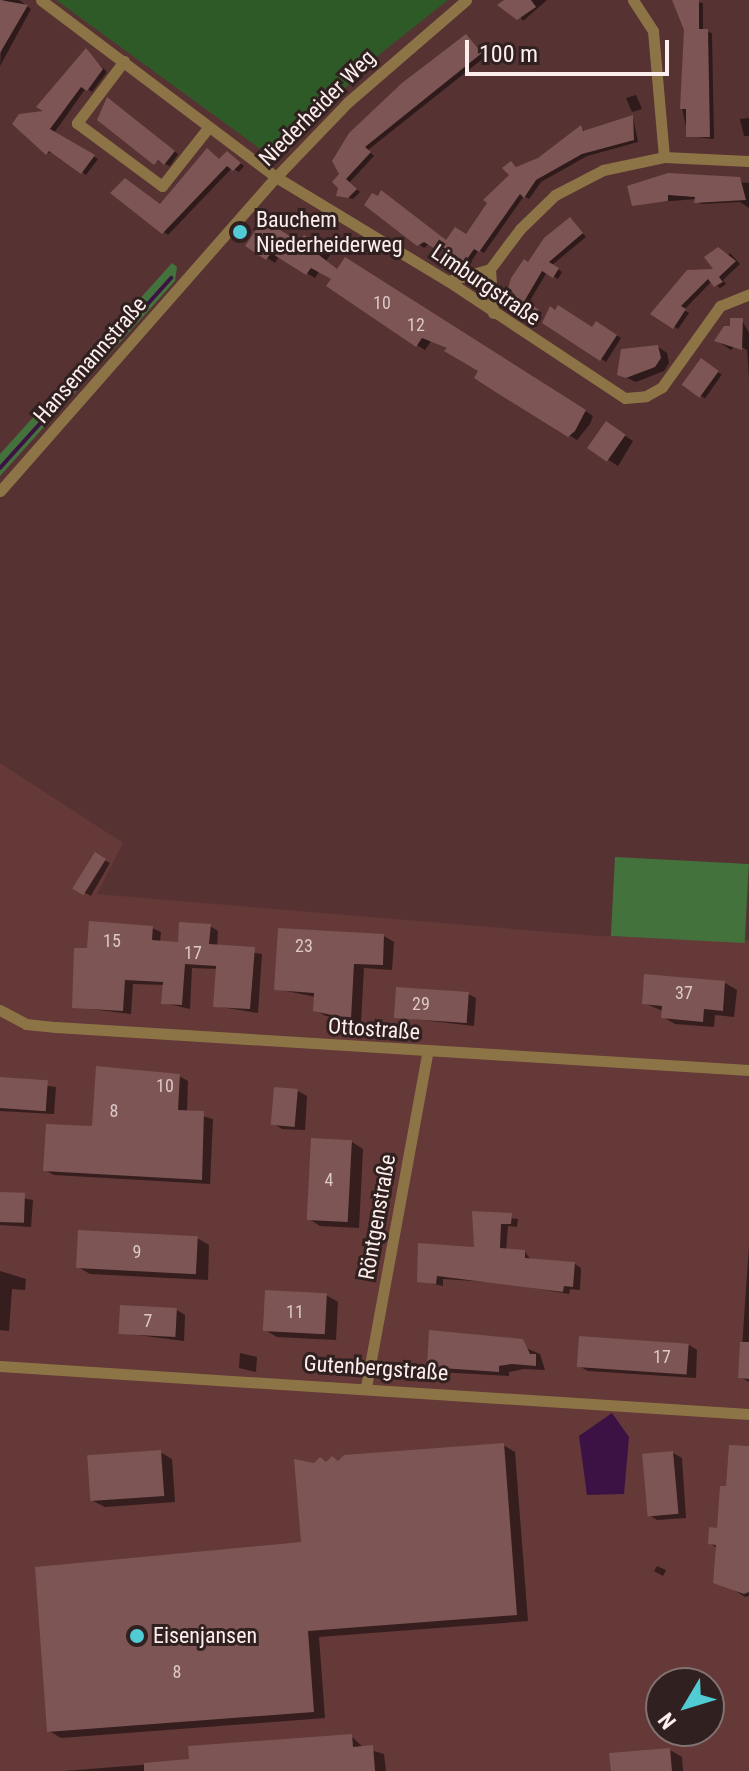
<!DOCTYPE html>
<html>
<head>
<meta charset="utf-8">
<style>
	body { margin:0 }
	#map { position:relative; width:749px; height:1771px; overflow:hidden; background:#563232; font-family:"Roboto Condensed",sans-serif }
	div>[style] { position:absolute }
	.built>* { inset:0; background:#643938 }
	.green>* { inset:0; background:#2e5a28 }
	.forest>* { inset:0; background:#44723d; transform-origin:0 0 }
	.water>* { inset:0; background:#3b1243 }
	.shadow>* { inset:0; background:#0007; transform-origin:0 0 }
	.stream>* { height:4px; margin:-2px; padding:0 2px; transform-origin:2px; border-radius:2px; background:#3b1243 }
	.building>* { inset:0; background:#7c5554; transform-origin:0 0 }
	.minor>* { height:11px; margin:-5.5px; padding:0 5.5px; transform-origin:5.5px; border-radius:5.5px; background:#8d7446 }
	.dots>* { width:22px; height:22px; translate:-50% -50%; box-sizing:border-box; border:4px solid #30201f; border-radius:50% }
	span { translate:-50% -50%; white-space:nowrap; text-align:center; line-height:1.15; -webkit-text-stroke:6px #30201f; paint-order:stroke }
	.number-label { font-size:18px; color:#dcc8c7 }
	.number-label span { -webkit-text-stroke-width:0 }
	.street-label { font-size:22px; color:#fceeed }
	.poi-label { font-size:22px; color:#fceeed }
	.left { translate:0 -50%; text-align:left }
	.north { position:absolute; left:645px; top:1667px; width:80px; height:80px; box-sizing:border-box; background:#30201f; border:2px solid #827271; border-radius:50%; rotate:232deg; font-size:22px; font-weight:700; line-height:32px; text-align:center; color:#fceeed }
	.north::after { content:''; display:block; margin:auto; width:28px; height:36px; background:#51ccd4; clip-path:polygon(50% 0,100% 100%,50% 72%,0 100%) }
	.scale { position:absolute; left:465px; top:40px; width:204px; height:36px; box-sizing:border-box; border:4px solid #fceeed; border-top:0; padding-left:10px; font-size:24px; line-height:28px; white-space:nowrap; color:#fceeed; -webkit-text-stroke:6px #30201f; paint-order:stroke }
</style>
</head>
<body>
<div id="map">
	<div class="built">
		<div style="clip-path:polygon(evenodd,0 763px,123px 843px,97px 894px,599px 936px,749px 940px,749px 1771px,0 1771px,0 763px,661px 1683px,709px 1683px,709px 1731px,661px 1731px,661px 1683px)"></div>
	</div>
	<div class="green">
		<div style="clip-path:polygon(56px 0,448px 0,375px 58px,274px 159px)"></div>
	</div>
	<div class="forest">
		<div style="clip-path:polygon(172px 263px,177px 267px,175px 281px,0 476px,0 454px)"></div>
		<div style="left:615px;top:857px;width:134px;height:79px;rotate:3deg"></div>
	</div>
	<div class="water">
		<div style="clip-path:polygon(612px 1413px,629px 1437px,624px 1494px,587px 1495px,579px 1436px)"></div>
	</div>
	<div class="shadow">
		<div style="clip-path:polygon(4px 0,19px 0,31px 9px,0 66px)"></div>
		<div style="clip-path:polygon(508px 0,547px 0,523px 21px)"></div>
		<div style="clip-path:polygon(673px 0,703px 3px,703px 31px,712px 33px,714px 139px,688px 136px,682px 108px,686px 29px)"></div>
		<div style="clip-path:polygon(470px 39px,485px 57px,368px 150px,374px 156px,349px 183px,360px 192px,353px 199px,339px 195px,341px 174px,334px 161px)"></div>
		<div style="clip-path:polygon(86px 50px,107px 72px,92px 92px,86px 88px,54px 133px,98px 159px,86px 175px,54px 152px,47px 153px,48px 113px)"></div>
		<div style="clip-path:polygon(636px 95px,642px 109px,632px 112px,626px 98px)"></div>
		<div style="clip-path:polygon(112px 102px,178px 154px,170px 166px,150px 158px)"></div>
		<div style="clip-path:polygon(633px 117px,638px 142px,587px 156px,541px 182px,529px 199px,524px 196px,484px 253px,479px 250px,470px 263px,430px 243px,424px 248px,367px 205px,447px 242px,467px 236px,512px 175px,511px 163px,518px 168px,539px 159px,581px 128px,586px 132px)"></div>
		<div style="clip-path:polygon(749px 118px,749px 136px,744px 136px,740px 119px)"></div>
		<div style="clip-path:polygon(232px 156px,244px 166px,239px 172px,232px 168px,168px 235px,113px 193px,161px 206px)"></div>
		<div style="clip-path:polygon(668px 175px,749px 183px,749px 208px,740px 202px,701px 204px,696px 199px,634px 204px)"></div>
		<div style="clip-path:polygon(570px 220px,586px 237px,552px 265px,562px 272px,558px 279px,547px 272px,528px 304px,542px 313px,532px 323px,513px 311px,529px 264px)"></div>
		<div style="clip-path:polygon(304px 238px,331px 254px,326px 261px,338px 271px,465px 334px,593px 416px,590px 424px,577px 440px,477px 377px,481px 370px,449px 348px,431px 341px,425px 350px,417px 345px,333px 278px,320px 270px,315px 278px,279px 256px,275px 263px,248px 246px,300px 244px)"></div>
		<div style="clip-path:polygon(730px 253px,740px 264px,723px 280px,726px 284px,720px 288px,712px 281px,684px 310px,689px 313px,678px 329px,653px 314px,716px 271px)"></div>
		<div style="clip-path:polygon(742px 320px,749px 333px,749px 378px,747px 350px,736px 344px,731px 350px,716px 340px)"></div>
		<div style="clip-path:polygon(544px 322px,593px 330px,597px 323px,621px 338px,606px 362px)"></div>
		<div style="clip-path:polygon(658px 347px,667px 353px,669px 363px,664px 371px,636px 382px,619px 374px)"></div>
		<div style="left:702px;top:361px;width:24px;height:29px;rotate:35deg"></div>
		<div style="clip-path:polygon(615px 429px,633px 441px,618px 466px,590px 448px)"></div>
		<div style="left:96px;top:855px;width:16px;height:38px;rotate:30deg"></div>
		<div style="clip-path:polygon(210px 926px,218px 931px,217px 947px,262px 954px,258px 1013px,215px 1006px,218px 969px,192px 968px,190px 1009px,164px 1003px,165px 985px,133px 984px,131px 1014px,74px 1007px,89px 950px,152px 928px,161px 932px,160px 942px,179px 944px)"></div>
		<div style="clip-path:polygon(384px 936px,394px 942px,392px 970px,364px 968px,361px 1023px,326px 1016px,315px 1010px,316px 997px,276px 989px)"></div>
		<div style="clip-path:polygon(725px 983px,737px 990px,734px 1017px,715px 1015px,714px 1027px,675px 1024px,663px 1017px,663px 1011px,644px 1003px)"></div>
		<div style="clip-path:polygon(468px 994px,476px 998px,474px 1026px,396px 1017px)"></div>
		<div style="clip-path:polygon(179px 1076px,188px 1081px,187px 1112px,213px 1119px,210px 1184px,54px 1175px,45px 1170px,94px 1128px)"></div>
		<div style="clip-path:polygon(0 1079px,56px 1087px,54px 1114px,0 1111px)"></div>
		<div style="clip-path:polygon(298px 1091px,307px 1096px,305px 1130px,282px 1129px,274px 1124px)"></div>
		<div style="clip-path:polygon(352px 1142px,363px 1149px,359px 1228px,320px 1226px,309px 1219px)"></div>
		<div style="clip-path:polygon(0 1194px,33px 1200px,31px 1227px,0 1225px)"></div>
		<div style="clip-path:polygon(474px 1213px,518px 1219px,517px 1227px,508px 1226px,506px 1251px,525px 1252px,531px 1260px,575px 1264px,581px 1268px,580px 1290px,570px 1289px,569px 1294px,504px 1283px,443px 1279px,443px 1286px,420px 1281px,476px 1249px)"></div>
		<div style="clip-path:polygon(197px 1238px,209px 1245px,208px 1280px,90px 1274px,78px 1267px)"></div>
		<div style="clip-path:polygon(749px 1245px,749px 1382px,740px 1377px)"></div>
		<div style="clip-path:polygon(0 1271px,26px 1279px,25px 1290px,12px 1289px,9px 1331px,0 1330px)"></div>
		<div style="clip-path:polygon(326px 1295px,338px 1302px,336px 1340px,277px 1337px,265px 1330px)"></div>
		<div style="clip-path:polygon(177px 1310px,185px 1315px,184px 1341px,121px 1333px)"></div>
		<div style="clip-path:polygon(431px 1333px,500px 1337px,540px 1354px,545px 1370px,524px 1369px,509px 1372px,509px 1376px,439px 1372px,429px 1366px)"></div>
		<div style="clip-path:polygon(689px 1345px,697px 1350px,696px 1378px,588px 1371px,579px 1366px)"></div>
		<div style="clip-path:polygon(240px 1353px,257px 1357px,256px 1372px,239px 1368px)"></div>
		<div style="clip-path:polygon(503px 1445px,515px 1452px,528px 1621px,319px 1637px,325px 1718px,61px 1738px,49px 1731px,303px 1544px,315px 1465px)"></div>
		<div style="clip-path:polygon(749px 1448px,749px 1596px,745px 1597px,731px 1588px,717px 1548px,710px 1543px,719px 1530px,728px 1488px)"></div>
		<div style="clip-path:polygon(160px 1452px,172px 1459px,175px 1502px,105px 1507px,93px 1501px)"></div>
		<div style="clip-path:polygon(673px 1453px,682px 1458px,686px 1518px,657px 1520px,649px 1515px)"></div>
		<div style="clip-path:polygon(657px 1566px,666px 1570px,663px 1576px,654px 1571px)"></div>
		<div style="clip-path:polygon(351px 1736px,364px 1748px,384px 1754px,386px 1771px,64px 1771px,191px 1761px)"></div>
		<div style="clip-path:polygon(670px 1750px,682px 1757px,683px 1771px,613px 1771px)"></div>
	</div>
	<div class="stream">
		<div style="left:0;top:468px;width:256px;rotate:-48deg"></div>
	</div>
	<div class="building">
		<div style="clip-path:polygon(0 0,28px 5px,0 53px)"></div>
		<div style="clip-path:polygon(504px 0,531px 0,536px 7px,517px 20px,497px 5px)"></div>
		<div style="clip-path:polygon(672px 0,699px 0,699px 29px,708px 29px,710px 137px,686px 137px,686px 109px,680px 109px,684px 30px)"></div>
		<div style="clip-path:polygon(466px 34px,482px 53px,365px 147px,371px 152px,346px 179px,357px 189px,348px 198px,336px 196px,338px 188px,332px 182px,339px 174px,332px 161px,349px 133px,402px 83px)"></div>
		<div style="clip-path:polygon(86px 48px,103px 69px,87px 91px,81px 87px,50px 129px,95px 155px,81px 174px,49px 151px,46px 155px,12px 124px,19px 114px,43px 111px,36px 107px)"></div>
		<div style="clip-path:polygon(107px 97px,175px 151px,164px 165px,158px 160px,154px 165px,97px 120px)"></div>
		<div style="clip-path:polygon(633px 115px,634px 140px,582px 154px,536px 180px,524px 198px,520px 194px,479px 252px,474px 249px,465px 262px,443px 247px,440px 252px,424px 242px,417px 246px,364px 205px,372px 193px,378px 196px,381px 190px,446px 240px,455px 227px,466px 234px,487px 203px,483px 200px,509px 175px,502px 168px,511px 161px,516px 167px,538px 158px,581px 125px,583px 131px)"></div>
		<div style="clip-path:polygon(207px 148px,219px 159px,227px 151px,241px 163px,233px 171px,227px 166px,162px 234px,110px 193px,125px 178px,160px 204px)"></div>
		<div style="clip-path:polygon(668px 173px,740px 177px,746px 200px,694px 203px,695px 197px,668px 195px,668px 201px,632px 206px,627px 186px)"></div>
		<div style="clip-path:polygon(570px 217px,583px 233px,549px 262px,559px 268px,553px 278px,542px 271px,525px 300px,539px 310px,526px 322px,511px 312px,515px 294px,508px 289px,511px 278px,524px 259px,528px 262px,544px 238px)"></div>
		<div style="clip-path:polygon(263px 219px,299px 242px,304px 235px,324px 248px,319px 255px,337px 269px,345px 257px,586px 410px,575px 431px,568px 437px,494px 391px,474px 378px,478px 371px,444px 351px,447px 348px,422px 338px,416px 347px,326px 286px,331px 279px,311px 268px,306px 275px,271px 253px,266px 260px,245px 246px)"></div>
		<div style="clip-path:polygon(718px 247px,736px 261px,719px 277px,723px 282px,714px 287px,708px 279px,681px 306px,686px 309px,673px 329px,650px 314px,687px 270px,713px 269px,704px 257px)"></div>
		<div style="clip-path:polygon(558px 305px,592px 327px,596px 321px,617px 335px,600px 361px,542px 323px,550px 306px,555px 310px)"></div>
		<div style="clip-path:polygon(730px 318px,743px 318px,742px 350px,714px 341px,724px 326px,730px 326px)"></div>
		<div style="clip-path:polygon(658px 345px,661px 358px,655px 367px,626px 378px,617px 375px,621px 349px)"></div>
		<div style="left:701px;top:358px;width:22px;height:33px;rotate:36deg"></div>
		<div style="left:606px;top:421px;width:24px;height:33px;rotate:35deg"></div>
		<div style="left:95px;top:852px;width:13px;height:43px;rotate:32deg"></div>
		<div style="clip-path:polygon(89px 921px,153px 926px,152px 940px,178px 942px,179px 922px,211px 924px,209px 944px,255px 947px,250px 1009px,213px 1007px,216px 966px,185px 964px,182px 1005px,161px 1004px,163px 982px,125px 980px,123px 1011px,72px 1008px,74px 948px,87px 948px)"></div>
		<div style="clip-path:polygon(278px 928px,384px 934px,383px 965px,354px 964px,351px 1019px,313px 1011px,314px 993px,274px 990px)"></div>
		<div style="clip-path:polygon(644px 974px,725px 981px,723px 1011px,704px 1009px,703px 1022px,661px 1018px,662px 1006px,642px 1004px)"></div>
		<div style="left:396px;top:987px;width:73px;height:31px;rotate:4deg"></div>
		<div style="clip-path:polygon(96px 1066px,180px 1074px,178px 1110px,204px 1111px,202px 1180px,43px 1171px,46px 1124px,92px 1126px)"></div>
		<div style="left:0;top:1077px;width:48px;height:31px;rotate:4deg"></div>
		<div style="left:274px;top:1087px;width:24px;height:38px;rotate:5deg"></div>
		<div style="left:311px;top:1138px;width:41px;height:82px;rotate:3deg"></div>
		<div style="left:0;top:1192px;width:25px;height:30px;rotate:2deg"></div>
		<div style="clip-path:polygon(472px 1211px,512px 1213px,511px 1224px,501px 1224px,500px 1248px,525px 1250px,525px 1258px,575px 1262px,573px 1287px,564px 1286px,563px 1292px,437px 1276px,436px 1284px,417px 1282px,418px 1243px,474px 1247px)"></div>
		<div style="left:78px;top:1230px;width:120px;height:38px;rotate:3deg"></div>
		<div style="left:265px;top:1290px;width:62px;height:41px;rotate:3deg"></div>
		<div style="left:120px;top:1305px;width:57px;height:29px;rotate:3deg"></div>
		<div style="clip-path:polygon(429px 1330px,523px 1339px,530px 1354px,536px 1354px,536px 1366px,512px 1364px,499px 1366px,499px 1372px,427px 1367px)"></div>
		<div style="left:579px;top:1336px;width:110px;height:31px;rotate:4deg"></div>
		<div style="clip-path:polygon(740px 1342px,749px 1342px,749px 1379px,738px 1378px)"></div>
		<div style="clip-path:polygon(504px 1443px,517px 1615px,308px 1631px,314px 1712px,47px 1732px,35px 1567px,301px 1542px,294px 1459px,314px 1463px,320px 1457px,326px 1462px,332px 1456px,338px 1461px,344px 1455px)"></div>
		<div style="clip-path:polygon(729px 1445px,749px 1446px,749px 1592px,744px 1594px,713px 1583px,716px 1545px,708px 1544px,709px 1527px,717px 1528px,720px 1486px,726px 1486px)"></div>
		<div style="left:161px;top:1450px;width:46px;height:74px;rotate:86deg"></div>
		<div style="left:673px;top:1451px;width:63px;height:31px;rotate:85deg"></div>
		<div style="clip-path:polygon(352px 1734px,353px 1747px,373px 1745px,375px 1771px,144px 1771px,144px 1763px,189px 1759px,188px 1746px)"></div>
		<div style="clip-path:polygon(670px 1748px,672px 1771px,611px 1771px,609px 1753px)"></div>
	</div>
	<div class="minor">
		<div style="left:41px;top:0;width:294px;rotate:37deg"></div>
		<div style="left:276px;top:177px;width:201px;rotate:31.2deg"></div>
		<div style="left:448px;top:281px;width:212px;rotate:33.5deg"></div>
		<div style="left:625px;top:398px;width:21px;rotate:-5deg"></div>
		<div style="left:646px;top:396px;width:18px;rotate:-29deg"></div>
		<div style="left:662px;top:387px;width:100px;rotate:-54.4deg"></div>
		<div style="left:720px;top:306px;width:31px;rotate:-22deg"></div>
		<div style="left:633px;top:0;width:37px;rotate:57deg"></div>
		<div style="left:653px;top:31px;width:126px;rotate:85deg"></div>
		<div style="left:124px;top:61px;width:78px;rotate:127.2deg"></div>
		<div style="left:77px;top:123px;width:106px;rotate:36.5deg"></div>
		<div style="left:162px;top:186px;width:74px;rotate:-51.6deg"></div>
		<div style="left:490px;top:269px;width:44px;rotate:86.1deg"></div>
		<div style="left:448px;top:281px;width:44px;rotate:-15.9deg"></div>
		<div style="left:490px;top:269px;width:50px;rotate:-53.1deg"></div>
		<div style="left:520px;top:229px;width:49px;rotate:-44.2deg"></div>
		<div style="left:555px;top:195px;width:54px;rotate:-27.5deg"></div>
		<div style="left:603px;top:170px;width:62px;rotate:-12deg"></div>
		<div style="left:664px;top:157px;width:85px;rotate:2.7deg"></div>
		<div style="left:0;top:491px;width:418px;rotate:-48.7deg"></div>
		<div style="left:276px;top:177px;width:104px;rotate:-46.2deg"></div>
		<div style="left:348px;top:102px;width:156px;rotate:-40.8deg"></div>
		<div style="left:0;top:1010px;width:30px;rotate:28deg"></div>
		<div style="left:26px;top:1024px;width:30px;rotate:6deg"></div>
		<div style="left:56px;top:1027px;width:694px;rotate:3.55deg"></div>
		<div style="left:0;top:1366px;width:751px;rotate:3.67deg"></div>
		<div style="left:366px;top:1387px;width:340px;rotate:-79.6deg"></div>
	</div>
	<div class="dots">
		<div style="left:240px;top:232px;background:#51ccd4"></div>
		<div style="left:137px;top:1636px;background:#51ccd4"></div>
	</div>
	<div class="number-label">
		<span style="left:382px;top:303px">10</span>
		<span style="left:416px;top:325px">12</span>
		<span style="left:112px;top:941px">15</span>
		<span style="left:304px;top:946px">23</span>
		<span style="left:193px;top:953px">17</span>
		<span style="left:684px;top:993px">37</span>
		<span style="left:421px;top:1004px">29</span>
		<span style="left:165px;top:1086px">10</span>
		<span style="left:114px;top:1111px">8</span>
		<span style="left:329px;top:1180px">4</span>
		<span style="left:137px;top:1252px">9</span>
		<span style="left:295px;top:1312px">11</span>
		<span style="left:148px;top:1321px">7</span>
		<span style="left:662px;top:1357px">17</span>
		<span style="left:177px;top:1672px">8</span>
	</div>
	<div class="street-label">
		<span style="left:317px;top:108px;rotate:-45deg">Niederheider Weg</span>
		<span style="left:486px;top:285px;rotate:34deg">Limburgstraße</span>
		<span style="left:90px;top:360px;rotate:-49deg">Hansemannstraße</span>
		<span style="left:374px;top:1029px;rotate:4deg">Ottostraße</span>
		<span style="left:377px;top:1217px;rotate:-80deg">Röntgenstraße</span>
		<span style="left:376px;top:1368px;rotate:4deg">Gutenbergstraße</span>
	</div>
	<div class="poi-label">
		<span class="left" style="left:256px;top:232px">Bauchem<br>Niederheiderweg</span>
		<span class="left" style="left:153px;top:1636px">Eisenjansen</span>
	</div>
	<div class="north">N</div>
	<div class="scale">100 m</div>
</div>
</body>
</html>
